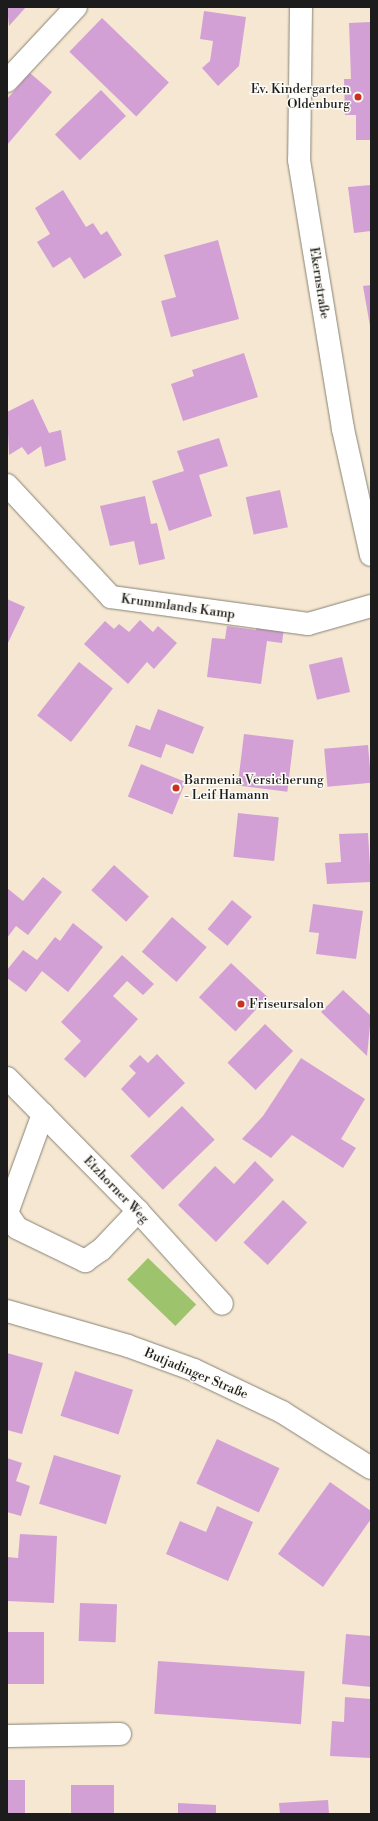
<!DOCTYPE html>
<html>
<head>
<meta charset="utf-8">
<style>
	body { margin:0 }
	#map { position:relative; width:378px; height:1821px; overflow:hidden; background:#f5e7d1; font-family:"Libre Bodoni",serif }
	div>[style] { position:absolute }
	.green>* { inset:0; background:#9ec36d; transform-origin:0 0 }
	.building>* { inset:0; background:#d3a0d5; transform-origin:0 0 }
	.roads { filter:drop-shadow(0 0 1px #888276) drop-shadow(0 0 1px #888276) }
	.minor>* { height:22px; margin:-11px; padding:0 11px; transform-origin:11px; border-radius:11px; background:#fff }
	.dots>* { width:11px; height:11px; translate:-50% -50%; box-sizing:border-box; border:2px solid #fdfcf7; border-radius:50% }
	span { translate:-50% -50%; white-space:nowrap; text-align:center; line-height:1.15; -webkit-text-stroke:3px #fdfcf7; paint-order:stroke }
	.poi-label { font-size:13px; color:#1c1c1c }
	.right { translate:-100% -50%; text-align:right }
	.left { translate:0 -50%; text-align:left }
	.street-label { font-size:13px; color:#1c1c1c }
	.frame { position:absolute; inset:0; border:8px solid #1c1c1c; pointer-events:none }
</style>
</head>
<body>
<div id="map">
	<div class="green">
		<div style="left:148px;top:1258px;width:67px;height:30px;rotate:44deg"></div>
	</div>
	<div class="building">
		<div style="clip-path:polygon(7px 7px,26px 7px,9px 26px)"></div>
		<div style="clip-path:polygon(204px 11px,246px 17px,239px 66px,218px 86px,202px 68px,210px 61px,213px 41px,200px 39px)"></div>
		<div style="left:102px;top:18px;width:93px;height:47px;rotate:44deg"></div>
		<div style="clip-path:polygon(371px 22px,371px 140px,356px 140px,356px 115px,345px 115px,344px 79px,351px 79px,349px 23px)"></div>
		<div style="clip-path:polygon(30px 73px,52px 92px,7px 145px,7px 99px)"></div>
		<div style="left:101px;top:90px;width:36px;height:64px;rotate:46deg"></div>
		<div style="clip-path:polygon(371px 185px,371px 231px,354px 233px,348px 187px)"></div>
		<div style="clip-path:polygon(63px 190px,86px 227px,93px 223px,101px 235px,107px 231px,122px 255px,84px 279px,70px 257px,53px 268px,37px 242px,50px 234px,35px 208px)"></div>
		<div style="clip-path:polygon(218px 240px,239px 319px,171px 337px,161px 301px,176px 297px,164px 255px)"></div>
		<div style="clip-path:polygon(371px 285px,371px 326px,370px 326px,363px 286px)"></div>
		<div style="clip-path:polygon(244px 353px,258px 397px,183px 421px,171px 384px,194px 376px,192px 370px)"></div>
		<div style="clip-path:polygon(33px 399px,49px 433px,61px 430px,66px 460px,45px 467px,41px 446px,28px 455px,22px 447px,9px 455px,7px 412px)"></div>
		<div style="clip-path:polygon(219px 438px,228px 466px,199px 475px,212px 516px,169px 531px,152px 481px,184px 471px,177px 451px)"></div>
		<div style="left:280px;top:490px;width:38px;height:35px;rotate:78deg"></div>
		<div style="clip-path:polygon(145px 496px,151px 524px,157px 523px,165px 559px,139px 565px,134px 541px,110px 546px,100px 506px)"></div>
		<div style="clip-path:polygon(7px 599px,25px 607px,7px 645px)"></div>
		<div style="clip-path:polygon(140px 620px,153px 632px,158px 626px,177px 643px,154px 669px,147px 662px,128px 684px,84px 644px,105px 621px,114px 629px,119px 624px,129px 632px)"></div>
		<div style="clip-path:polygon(257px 625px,284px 628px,282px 643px,267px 641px,261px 684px,207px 677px,212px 638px,225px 639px,227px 626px,256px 630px)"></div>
		<div style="left:342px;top:657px;width:36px;height:34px;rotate:77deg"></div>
		<div style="left:79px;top:662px;width:43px;height:68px;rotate:38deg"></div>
		<div style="clip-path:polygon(158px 709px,204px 727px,193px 754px,166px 744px,161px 758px,128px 746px,136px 725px,150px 730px)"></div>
		<div style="left:244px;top:734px;width:50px;height:52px;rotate:7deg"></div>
		<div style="left:368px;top:745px;width:38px;height:44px;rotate:85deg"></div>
		<div style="left:141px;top:764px;width:48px;height:35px;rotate:22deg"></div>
		<div style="left:238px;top:813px;width:41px;height:44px;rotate:6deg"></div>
		<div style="clip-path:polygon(368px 833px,371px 882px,327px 884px,325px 863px,341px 862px,339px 834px)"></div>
		<div style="left:114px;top:865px;width:47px;height:34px;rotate:42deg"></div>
		<div style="clip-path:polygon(43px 877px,62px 892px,28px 935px,16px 926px,7px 938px,7px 888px,23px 901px)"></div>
		<div style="left:232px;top:900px;width:26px;height:38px;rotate:40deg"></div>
		<div style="clip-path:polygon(313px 904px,363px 911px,356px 959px,316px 954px,319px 933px,309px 932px)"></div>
		<div style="left:172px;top:917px;width:46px;height:46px;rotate:41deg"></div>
		<div style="clip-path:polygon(73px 923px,103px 947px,68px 992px,42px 971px,26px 992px,7px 978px,7px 970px,23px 950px,37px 960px,55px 937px,60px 941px)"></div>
		<div style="clip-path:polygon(122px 955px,154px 984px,143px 995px,127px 981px,113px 996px,138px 1019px,85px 1078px,64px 1059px,81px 1041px,61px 1022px)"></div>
		<div style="left:231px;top:963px;width:50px;height:47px;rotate:43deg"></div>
		<div style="clip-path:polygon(343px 990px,371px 1016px,367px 1056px,321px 1012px)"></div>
		<div style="left:265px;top:1024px;width:39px;height:54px;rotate:44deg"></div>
		<div style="clip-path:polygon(157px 1054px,185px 1083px,149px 1118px,121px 1089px,136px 1073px,129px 1066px,140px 1055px,148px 1063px)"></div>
		<div style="clip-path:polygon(301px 1058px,365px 1099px,341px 1139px,356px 1148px,343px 1168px,292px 1135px,271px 1158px,242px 1139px,263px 1116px)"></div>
		<div style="left:182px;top:1106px;width:47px;height:72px;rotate:46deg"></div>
		<div style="clip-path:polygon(255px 1161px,274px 1180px,216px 1242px,178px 1205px,215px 1166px,234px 1184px)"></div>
		<div style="left:283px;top:1200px;width:33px;height:58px;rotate:43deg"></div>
		<div style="clip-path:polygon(7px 1353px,43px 1363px,22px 1434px,7px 1430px)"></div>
		<div style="left:75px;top:1371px;width:61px;height:47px;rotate:18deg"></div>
		<div style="left:217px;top:1439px;width:69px;height:49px;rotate:25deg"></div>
		<div style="left:54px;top:1455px;width:70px;height:51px;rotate:17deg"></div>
		<div style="clip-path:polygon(7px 1458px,22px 1463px,16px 1481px,30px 1486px,21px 1516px,7px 1512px)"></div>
		<div style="clip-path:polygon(330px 1482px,371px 1511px,371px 1519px,323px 1587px,278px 1554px)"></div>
		<div style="clip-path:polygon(217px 1506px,253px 1522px,228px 1581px,166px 1554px,180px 1521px,206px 1532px)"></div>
		<div style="clip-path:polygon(20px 1534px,57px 1536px,54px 1603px,7px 1601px,7px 1557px,18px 1558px)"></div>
		<div style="left:80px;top:1603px;width:37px;height:38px;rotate:2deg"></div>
		<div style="left:44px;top:1632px;width:52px;height:37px;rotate:90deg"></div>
		<div style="clip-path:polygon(346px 1634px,371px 1636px,371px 1687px,342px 1684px)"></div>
		<div style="left:158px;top:1661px;width:147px;height:53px;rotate:4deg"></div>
		<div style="clip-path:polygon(345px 1697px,371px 1699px,371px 1758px,330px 1756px,332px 1721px,344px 1722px)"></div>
		<div style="left:7px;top:1780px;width:18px;height:34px"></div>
		<div style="left:71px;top:1785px;width:43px;height:29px"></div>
		<div style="clip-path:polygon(328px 1800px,329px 1814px,280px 1814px,279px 1803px)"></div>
		<div style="clip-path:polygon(178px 1803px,216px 1805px,216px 1814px,178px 1814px)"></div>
	</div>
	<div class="roads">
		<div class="minor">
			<div style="left:301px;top:7px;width:153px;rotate:90.7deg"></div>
			<div style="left:299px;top:160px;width:273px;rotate:80.7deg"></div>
			<div style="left:343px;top:429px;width:129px;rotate:77.5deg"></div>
			<div style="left:7px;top:81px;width:101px;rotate:-47deg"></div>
			<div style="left:7px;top:485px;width:153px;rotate:47.1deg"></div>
			<div style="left:111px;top:597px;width:199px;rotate:7.8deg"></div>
			<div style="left:308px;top:624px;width:66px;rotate:-15.9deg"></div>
			<div style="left:7px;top:1078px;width:187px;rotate:45.4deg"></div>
			<div style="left:138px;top:1211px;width:125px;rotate:47.9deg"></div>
			<div style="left:43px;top:1114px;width:105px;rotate:110deg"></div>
			<div style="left:7px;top:1213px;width:18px;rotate:56deg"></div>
			<div style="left:17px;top:1228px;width:76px;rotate:25.9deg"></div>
			<div style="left:85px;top:1261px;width:19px;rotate:-35deg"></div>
			<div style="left:101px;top:1250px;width:54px;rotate:-46.5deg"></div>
			<div style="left:7px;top:1311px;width:126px;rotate:16.1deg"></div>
			<div style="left:128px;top:1346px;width:70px;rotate:20deg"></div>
			<div style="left:194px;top:1370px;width:98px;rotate:25.5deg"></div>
			<div style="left:282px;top:1412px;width:105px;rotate:32.2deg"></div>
			<div style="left:7px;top:1736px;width:113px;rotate:-1deg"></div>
		</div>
	</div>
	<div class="dots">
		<div style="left:358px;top:97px;background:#c8321e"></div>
		<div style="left:176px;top:788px;background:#c8321e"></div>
		<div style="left:241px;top:1004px;background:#c8321e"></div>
	</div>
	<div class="poi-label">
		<span class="right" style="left:350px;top:97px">Ev. Kindergarten<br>Oldenburg</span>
		<span class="left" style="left:184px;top:788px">Barmenia Versicherung<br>- Leif Hamann</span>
		<span class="left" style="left:249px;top:1004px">Friseursalon</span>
	</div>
	<div class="street-label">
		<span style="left:319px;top:283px;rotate:81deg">Ekernstraße</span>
		<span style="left:178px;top:607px;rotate:8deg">Krummlands Kamp</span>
		<span style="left:116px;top:1190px;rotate:46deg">Etzhorner Weg</span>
		<span style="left:196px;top:1374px;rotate:23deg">Butjadinger Straße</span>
	</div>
	<div class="frame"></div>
</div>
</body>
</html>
